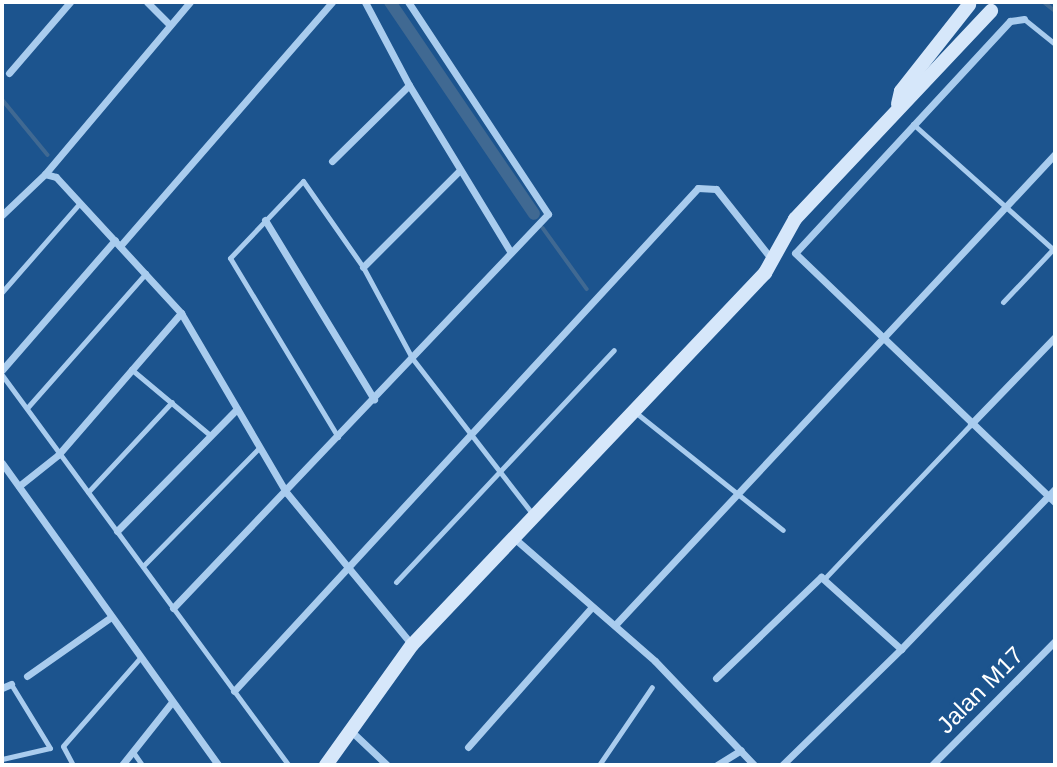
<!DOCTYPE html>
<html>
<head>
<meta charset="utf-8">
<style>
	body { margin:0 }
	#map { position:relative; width:1057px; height:767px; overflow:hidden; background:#1c548e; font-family:Helvetica,sans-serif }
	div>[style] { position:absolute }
	.stream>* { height:3.5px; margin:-1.75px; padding:0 1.75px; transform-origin:1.75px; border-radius:1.75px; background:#406992 }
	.canal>* { height:12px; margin:-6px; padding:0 6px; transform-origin:6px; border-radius:6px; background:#406992 }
	.lane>* { height:5px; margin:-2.5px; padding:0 2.5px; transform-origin:2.5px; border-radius:2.5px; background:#a9ccee }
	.street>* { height:7px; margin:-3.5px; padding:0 3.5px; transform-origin:3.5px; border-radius:3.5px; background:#a9ccee }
	.secondary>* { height:14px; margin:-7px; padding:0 7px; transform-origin:7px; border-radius:7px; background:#d6e7fa }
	span { translate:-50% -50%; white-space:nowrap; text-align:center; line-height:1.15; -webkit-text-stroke:6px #1c548e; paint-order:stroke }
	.street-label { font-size:24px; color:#fff }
	.frame { position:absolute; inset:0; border:4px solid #fff; pointer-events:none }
</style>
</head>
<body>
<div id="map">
	<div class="stream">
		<div style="left:1044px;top:2px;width:14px;rotate:39deg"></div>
		<div style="left:2px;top:99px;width:72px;rotate:50.6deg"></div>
		<div style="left:543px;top:228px;width:75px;rotate:54.2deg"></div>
	</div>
	<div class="canal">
		<div style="left:390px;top:2px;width:256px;rotate:55.8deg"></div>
	</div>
	<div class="lane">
		<div style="left:1024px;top:19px;width:40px;rotate:39deg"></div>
		<div style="left:913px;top:124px;width:188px;rotate:41.8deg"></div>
		<div style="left:2px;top:292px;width:118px;rotate:-48.8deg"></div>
		<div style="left:1003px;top:302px;width:76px;rotate:-46.6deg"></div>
		<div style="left:131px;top:369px;width:104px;rotate:39.9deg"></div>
		<div style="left:2px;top:375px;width:484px;rotate:53.7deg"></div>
		<div style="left:27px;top:408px;width:180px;rotate:-48.6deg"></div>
		<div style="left:635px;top:412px;width:189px;rotate:38.6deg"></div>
		<div style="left:338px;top:437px;width:209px;rotate:-121.1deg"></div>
		<div style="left:230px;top:258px;width:106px;rotate:-46.5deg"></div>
		<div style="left:303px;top:181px;width:105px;rotate:55.1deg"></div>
		<div style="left:363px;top:267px;width:103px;rotate:61.7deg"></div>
		<div style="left:412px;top:358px;width:200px;rotate:52.3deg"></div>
		<div style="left:88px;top:492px;width:123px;rotate:-47deg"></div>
		<div style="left:143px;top:566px;width:165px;rotate:-45.5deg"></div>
		<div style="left:826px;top:577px;width:211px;rotate:-46.5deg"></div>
		<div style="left:396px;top:582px;width:318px;rotate:-46.8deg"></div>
		<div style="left:133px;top:752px;width:16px;rotate:55deg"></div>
		<div style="left:2px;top:759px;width:49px;rotate:-12.9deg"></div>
		<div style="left:50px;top:748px;width:75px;rotate:-121.4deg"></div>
		<div style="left:73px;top:765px;width:21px;rotate:-118deg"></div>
		<div style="left:63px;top:746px;width:117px;rotate:-48.8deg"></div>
		<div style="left:599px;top:765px;width:94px;rotate:-55.8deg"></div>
	</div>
	<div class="street">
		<div style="left:147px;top:2px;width:31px;rotate:45deg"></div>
		<div style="left:365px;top:2px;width:94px;rotate:62.1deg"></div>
		<div style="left:1024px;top:19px;width:14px;rotate:172deg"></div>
		<div style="left:1010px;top:21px;width:316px;rotate:132.8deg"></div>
		<div style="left:795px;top:253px;width:360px;rotate:43.8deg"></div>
		<div style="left:9px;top:73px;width:94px;rotate:-49.3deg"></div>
		<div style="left:332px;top:161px;width:108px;rotate:-44.6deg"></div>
		<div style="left:409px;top:85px;width:194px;rotate:58.7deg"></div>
		<div style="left:45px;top:174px;width:11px;rotate:15deg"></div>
		<div style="left:56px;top:177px;width:185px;rotate:47.4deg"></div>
		<div style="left:181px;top:313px;width:208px;rotate:59.6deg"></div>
		<div style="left:286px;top:492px;width:198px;rotate:50.5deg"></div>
		<div style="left:2px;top:215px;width:59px;rotate:-43.6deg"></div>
		<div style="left:45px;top:174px;width:225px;rotate:-49.9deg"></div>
		<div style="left:265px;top:220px;width:210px;rotate:58.7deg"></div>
		<div style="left:120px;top:246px;width:323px;rotate:-49deg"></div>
		<div style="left:363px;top:267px;width:137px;rotate:-45deg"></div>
		<div style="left:2px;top:370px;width:172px;rotate:-49deg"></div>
		<div style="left:971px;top:424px;width:121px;rotate:-46deg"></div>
		<div style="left:2px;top:463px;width:371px;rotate:54.4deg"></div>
		<div style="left:19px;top:486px;width:50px;rotate:-38.5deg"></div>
		<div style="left:58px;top:455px;width:188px;rotate:-49.1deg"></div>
		<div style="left:117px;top:531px;width:171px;rotate:-45.5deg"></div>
		<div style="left:514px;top:538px;width:187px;rotate:41.1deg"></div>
		<div style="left:655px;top:661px;width:144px;rotate:46.4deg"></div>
		<div style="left:173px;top:608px;width:544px;rotate:-46.42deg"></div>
		<div style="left:548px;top:214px;width:254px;rotate:-123.4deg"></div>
		<div style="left:615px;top:625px;width:645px;rotate:-46.95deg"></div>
		<div style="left:901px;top:649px;width:222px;rotate:-46.1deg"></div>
		<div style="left:27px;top:676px;width:103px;rotate:-35.1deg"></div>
		<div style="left:716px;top:678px;width:146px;rotate:-43.9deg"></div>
		<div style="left:821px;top:577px;width:108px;rotate:42deg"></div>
		<div style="left:901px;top:649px;width:166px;rotate:135.7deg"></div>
		<div style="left:2px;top:688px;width:10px;rotate:-24deg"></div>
		<div style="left:234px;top:691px;width:684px;rotate:-47.31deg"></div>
		<div style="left:698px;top:188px;width:18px;rotate:3deg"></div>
		<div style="left:716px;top:189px;width:92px;rotate:51.6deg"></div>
		<div style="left:351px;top:731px;width:50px;rotate:43.4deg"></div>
		<div style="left:468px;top:747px;width:187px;rotate:-48.5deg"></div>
		<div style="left:122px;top:765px;width:80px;rotate:-51.6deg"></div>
		<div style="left:717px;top:765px;width:28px;rotate:-32deg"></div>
		<div style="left:932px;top:765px;width:175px;rotate:-45.2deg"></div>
	</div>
	<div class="secondary">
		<div style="left:898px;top:104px;width:13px;rotate:-77deg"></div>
		<div style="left:901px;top:91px;width:110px;rotate:-51.7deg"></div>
		<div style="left:326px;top:765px;width:148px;rotate:-54.4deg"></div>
		<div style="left:412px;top:645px;width:513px;rotate:-46.5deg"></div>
		<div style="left:765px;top:273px;width:62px;rotate:-60.9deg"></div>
		<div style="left:795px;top:219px;width:286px;rotate:-46.7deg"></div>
	</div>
	<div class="street-label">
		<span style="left:980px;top:690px;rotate:-45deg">Jalan M17</span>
	</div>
	<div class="frame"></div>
</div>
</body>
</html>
